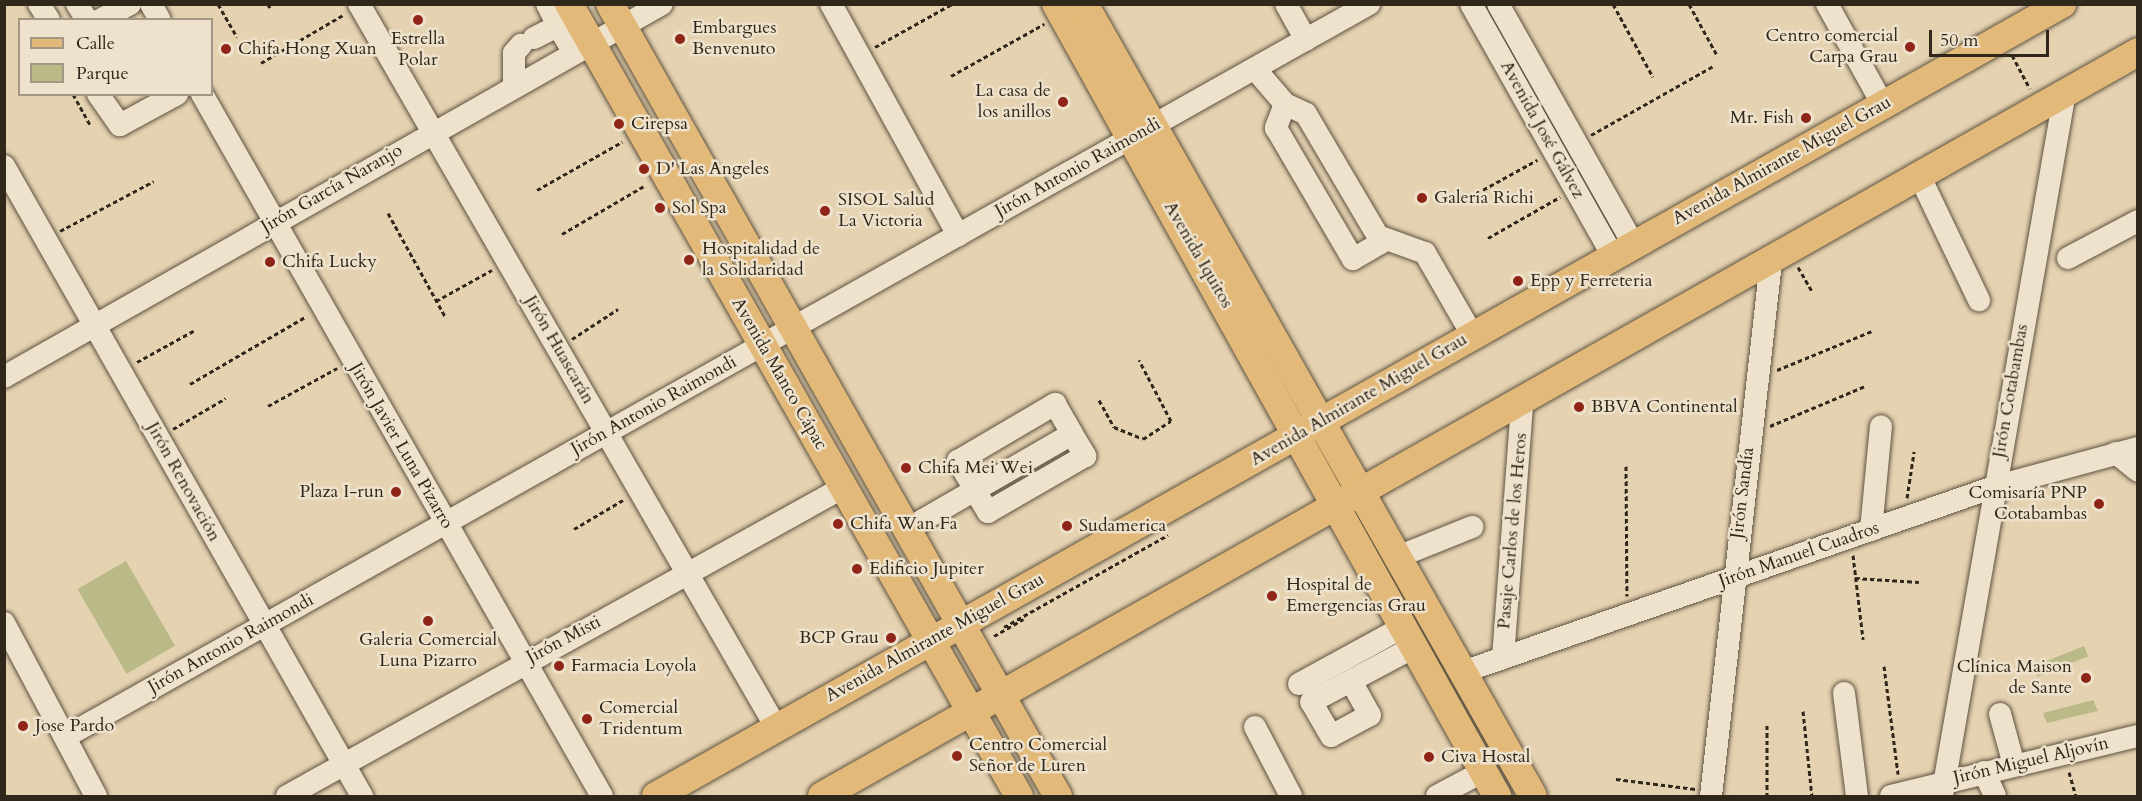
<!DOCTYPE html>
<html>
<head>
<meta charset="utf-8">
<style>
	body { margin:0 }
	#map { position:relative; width:2142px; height:801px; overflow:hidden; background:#e5d2b1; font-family:Cardo,serif }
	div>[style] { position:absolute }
	.green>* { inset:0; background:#b9ba88; transform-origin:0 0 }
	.path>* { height:3px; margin-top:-1.5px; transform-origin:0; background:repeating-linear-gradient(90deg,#30271b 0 4.5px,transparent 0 7.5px) }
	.roads { filter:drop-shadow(0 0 2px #5d5240) drop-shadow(0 0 2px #5d5240) }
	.minor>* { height:22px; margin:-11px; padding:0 11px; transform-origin:11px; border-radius:11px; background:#eee2cc }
	.major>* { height:28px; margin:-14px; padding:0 14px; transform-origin:14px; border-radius:14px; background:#e2b978 }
	.dots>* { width:16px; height:16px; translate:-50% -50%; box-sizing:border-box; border:3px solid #eee2cc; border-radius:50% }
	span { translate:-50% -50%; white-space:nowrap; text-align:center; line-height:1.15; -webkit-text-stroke:5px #eee2cc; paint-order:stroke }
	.poi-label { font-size:18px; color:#30271b }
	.left { translate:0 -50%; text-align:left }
	.right { translate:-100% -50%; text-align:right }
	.street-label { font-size:18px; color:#30271b }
	.frame { position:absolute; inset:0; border:6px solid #30271b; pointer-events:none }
	.legend { position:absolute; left:18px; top:18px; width:195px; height:78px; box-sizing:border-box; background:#eee2cc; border:2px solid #a29785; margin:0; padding:8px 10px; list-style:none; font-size:18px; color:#30271b }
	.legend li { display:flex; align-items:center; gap:12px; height:30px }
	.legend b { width:30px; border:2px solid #a29785 }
	.scale { position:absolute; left:1929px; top:30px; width:120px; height:27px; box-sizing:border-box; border:3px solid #30271b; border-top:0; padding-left:8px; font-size:18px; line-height:21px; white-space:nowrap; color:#30271b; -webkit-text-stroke:4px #eee2cc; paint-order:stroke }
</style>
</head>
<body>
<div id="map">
	<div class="green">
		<div style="left:126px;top:561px;width:98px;height:56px;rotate:60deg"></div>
		<div style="left:2084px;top:646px;width:11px;height:55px;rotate:68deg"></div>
		<div style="clip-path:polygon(2093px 700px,2098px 711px,2047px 723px,2043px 713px)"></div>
	</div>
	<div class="path">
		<div style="left:218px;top:4px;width:38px;rotate:60deg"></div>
		<div style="left:268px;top:4px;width:4px;rotate:63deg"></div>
		<div style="left:1613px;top:4px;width:83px;rotate:61.3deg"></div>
		<div style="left:1689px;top:4px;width:60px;rotate:61.3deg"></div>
		<div style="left:875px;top:47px;width:88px;rotate:-29.2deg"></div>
		<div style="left:2012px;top:55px;width:38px;rotate:62deg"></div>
		<div style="left:261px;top:63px;width:97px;rotate:-30.3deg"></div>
		<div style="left:951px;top:76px;width:107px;rotate:-29.2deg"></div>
		<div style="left:73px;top:94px;width:35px;rotate:61deg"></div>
		<div style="left:1591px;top:135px;width:142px;rotate:-29.4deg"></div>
		<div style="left:537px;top:190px;width:98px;rotate:-29.5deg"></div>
		<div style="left:1470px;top:197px;width:77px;rotate:-28.9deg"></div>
		<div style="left:388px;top:213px;width:120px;rotate:61.1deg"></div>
		<div style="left:60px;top:231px;width:106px;rotate:-28deg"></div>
		<div style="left:562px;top:234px;width:97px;rotate:-30.3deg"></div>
		<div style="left:1488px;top:238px;width:83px;rotate:-29.7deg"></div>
		<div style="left:1798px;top:267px;width:28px;rotate:60deg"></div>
		<div style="left:436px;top:301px;width:64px;rotate:-29deg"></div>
		<div style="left:572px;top:339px;width:55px;rotate:-33.1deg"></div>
		<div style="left:137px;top:362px;width:66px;rotate:-28.9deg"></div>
		<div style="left:1777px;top:370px;width:103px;rotate:-22.3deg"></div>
		<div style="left:190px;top:384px;width:135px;rotate:-30.2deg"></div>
		<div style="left:1099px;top:400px;width:31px;rotate:61deg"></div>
		<div style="left:1114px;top:427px;width:31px;rotate:22deg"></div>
		<div style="left:1143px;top:439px;width:33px;rotate:-33deg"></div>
		<div style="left:1171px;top:421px;width:69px;rotate:-117.7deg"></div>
		<div style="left:268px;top:406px;width:79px;rotate:-28.8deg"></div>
		<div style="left:1770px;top:426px;width:103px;rotate:-22.8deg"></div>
		<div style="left:173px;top:429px;width:61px;rotate:-30.3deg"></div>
		<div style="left:1626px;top:466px;width:130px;rotate:89.6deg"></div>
		<div style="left:1907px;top:498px;width:47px;rotate:-81.3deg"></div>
		<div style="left:574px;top:529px;width:57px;rotate:-30.6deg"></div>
		<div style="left:1853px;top:555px;width:85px;rotate:83.2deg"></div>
		<div style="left:1855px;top:578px;width:64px;rotate:3.6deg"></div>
		<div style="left:1004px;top:627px;width:188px;rotate:-29.3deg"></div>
		<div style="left:994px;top:636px;width:34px;rotate:-30deg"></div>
		<div style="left:1884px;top:666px;width:109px;rotate:82.6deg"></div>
		<div style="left:1803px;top:711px;width:85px;rotate:84deg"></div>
		<div style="left:1767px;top:725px;width:71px;rotate:90deg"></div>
		<div style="left:2069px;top:772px;width:25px;rotate:74deg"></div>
		<div style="left:1616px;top:779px;width:80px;rotate:7.2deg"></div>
	</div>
	<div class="roads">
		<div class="minor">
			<div style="left:39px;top:4px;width:19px;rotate:58deg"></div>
			<div style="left:77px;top:4px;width:19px;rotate:58deg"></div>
			<div style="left:151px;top:4px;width:18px;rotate:61deg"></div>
			<div style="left:359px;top:4px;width:835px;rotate:60.03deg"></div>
			<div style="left:547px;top:4px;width:25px;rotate:63deg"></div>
			<div style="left:558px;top:26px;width:13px"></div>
			<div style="left:831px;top:4px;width:264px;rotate:61.2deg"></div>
			<div style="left:1286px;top:4px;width:41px;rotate:60.9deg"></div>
			<div style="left:1471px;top:4px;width:289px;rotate:60.6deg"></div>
			<div style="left:1498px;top:4px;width:275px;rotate:60.6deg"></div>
			<div style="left:1827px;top:4px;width:115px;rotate:61deg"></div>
			<div style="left:100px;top:20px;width:34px;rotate:-28deg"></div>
			<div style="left:534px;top:38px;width:27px;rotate:-27deg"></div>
			<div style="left:558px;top:26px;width:31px;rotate:59deg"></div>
			<div style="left:1255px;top:69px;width:46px;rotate:49.4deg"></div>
			<div style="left:1285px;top:104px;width:23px;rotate:25deg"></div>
			<div style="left:1306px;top:114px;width:142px;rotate:59.5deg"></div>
			<div style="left:1378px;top:236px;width:50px;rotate:19.9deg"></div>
			<div style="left:1425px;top:253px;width:96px;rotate:60deg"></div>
			<div style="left:514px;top:86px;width:33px;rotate:-90deg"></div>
			<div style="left:514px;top:53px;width:11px;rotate:-49deg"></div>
			<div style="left:98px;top:94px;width:38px;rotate:55deg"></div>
			<div style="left:120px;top:125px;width:65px;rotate:-28.5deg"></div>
			<div style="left:202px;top:94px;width:808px;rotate:60.33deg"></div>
			<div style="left:1285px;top:104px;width:26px;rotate:111deg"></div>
			<div style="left:1276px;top:128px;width:152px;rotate:59.6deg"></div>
			<div style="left:1353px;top:259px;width:38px;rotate:-30deg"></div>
			<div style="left:4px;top:166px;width:725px;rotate:60.39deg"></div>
			<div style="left:1919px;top:175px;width:139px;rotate:64.4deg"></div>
			<div style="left:2068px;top:258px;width:79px;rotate:-27.9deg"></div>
			<div style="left:4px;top:377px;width:756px;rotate:-29.55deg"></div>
			<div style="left:2116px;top:453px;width:28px;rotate:39deg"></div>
			<div style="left:906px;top:530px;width:20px;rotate:-30deg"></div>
			<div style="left:923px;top:520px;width:60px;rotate:-30deg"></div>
			<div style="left:975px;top:490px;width:112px;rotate:-30deg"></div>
			<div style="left:1072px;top:434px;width:26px;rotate:59deg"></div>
			<div style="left:1085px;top:456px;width:112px;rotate:150deg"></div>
			<div style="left:988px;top:512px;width:26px;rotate:-121deg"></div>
			<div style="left:975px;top:490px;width:34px;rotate:-120deg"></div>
			<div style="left:958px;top:461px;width:113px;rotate:-30.4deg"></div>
			<div style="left:1055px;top:404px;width:34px;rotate:60deg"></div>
			<div style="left:1871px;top:530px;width:104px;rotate:-84.5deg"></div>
			<div style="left:1400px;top:556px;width:78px;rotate:-21.9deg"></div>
			<div style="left:4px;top:623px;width:196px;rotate:62deg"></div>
			<div style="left:1503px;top:658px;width:255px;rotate:-85.7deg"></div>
			<div style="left:1463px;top:672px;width:562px;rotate:-19.21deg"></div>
			<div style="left:1994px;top:487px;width:149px;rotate:-15.2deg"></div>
			<div style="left:1351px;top:681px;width:39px;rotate:61deg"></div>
			<div style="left:1370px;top:715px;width:44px;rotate:151.7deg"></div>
			<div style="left:1331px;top:736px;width:39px;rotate:-120deg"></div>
			<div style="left:1311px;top:702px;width:119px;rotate:-28.1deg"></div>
			<div style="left:1299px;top:684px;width:121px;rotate:-28.7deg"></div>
			<div style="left:1844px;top:693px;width:104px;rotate:82.8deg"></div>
			<div style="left:2000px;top:714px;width:53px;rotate:74.6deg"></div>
			<div style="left:1255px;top:727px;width:78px;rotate:62.4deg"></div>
			<div style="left:65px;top:737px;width:1496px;rotate:-29.34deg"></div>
			<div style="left:1984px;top:772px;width:26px;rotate:65deg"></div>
			<div style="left:287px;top:796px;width:637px;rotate:-29.02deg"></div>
			<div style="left:1437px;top:796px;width:53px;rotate:-28deg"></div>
			<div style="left:1711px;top:796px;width:537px;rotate:-83.59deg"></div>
			<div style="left:1891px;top:796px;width:254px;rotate:-13.7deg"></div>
			<div style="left:1942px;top:796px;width:715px;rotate:-80.09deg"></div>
		</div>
		<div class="major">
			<div style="left:569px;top:4px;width:911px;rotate:60.4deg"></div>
			<div style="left:610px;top:4px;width:910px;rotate:60.51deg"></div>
			<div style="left:1056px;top:4px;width:907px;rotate:60.89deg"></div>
			<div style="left:1084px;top:4px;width:910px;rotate:60.45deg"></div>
			<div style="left:656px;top:796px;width:1614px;rotate:-29.39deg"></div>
			<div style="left:822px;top:796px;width:1512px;rotate:-29.48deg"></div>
		</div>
	</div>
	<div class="dots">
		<div style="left:418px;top:20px;background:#8f2418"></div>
		<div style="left:680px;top:39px;background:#8f2418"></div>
		<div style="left:1910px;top:47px;background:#8f2418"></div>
		<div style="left:226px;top:49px;background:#8f2418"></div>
		<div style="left:1063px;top:102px;background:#8f2418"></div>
		<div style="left:1806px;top:118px;background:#8f2418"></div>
		<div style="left:619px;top:124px;background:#8f2418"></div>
		<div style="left:644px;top:169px;background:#8f2418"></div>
		<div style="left:1422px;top:198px;background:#8f2418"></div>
		<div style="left:660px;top:208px;background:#8f2418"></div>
		<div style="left:825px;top:211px;background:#8f2418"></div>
		<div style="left:689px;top:260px;background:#8f2418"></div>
		<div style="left:270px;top:262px;background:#8f2418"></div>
		<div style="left:1518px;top:281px;background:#8f2418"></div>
		<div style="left:1579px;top:407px;background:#8f2418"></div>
		<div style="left:906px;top:468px;background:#8f2418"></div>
		<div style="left:396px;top:492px;background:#8f2418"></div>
		<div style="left:2099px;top:504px;background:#8f2418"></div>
		<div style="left:838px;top:524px;background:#8f2418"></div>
		<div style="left:1067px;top:526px;background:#8f2418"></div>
		<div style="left:857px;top:569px;background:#8f2418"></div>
		<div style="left:1272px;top:596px;background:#8f2418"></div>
		<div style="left:428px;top:621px;background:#8f2418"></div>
		<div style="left:891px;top:638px;background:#8f2418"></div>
		<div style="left:559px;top:666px;background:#8f2418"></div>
		<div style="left:2086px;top:678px;background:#8f2418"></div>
		<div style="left:587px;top:719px;background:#8f2418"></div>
		<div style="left:23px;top:726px;background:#8f2418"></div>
		<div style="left:957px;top:756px;background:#8f2418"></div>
		<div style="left:1429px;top:757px;background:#8f2418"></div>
	</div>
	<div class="poi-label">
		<span class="left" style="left:692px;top:39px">Embargues<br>Benvenuto</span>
		<span class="right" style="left:1898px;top:47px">Centro comercial<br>Carpa Grau</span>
		<span style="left:418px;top:50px">Estrella<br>Polar</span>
		<span class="left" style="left:238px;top:49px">Chifa Hong Xuan</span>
		<span class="right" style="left:1051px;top:102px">La casa de<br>los anillos</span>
		<span class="right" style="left:1794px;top:118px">Mr. Fish</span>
		<span class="left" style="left:631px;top:124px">Cirepsa</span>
		<span class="left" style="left:656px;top:169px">D' Las Angeles</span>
		<span class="left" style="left:1434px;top:198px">Galeria Richi</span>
		<span class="left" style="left:838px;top:211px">SISOL Salud<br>La Victoria</span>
		<span class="left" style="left:672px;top:208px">Sol Spa</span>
		<span class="left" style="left:702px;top:260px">Hospitalidad de<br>la Solidaridad</span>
		<span class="left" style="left:282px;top:262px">Chifa Lucky</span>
		<span class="left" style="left:1530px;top:281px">Epp y Ferreteria</span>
		<span class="left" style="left:1591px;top:407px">BBVA Continental</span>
		<span class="left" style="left:918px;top:468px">Chifa Mei Wei</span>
		<span class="right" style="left:384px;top:492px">Plaza I-run</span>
		<span class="right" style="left:2087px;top:504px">Comisaría PNP<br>Cotabambas</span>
		<span class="left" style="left:850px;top:524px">Chifa Wan Fa</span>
		<span class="left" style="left:1079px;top:526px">Sudamerica</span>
		<span class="left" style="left:869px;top:569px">Edificio Jupiter</span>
		<span class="left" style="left:1286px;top:596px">Hospital de<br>Emergencias Grau</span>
		<span class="right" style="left:879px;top:638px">BCP Grau</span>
		<span style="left:428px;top:651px">Galeria Comercial<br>Luna Pizarro</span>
		<span class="left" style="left:571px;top:666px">Farmacia Loyola</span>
		<span class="right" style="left:2072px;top:678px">Clínica Maison<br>de Sante</span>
		<span class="left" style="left:599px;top:719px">Comercial<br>Tridentum</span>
		<span class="left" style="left:35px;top:726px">Jose Pardo</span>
		<span class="left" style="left:969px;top:756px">Centro Comercial<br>Señor de Luren</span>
		<span class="left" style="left:1441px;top:757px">Civa Hostal</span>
	</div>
	<div class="street-label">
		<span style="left:1542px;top:130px;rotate:61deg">Avenida José Gálvez</span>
		<span style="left:1782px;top:161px;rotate:-29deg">Avenida Almirante Miguel Grau</span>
		<span style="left:1078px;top:168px;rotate:-29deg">Jirón Antonio Raimondi</span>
		<span style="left:332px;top:189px;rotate:-30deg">Jirón García Naranjo</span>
		<span style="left:1198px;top:255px;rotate:60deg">Avenida Iquitos</span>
		<span style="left:559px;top:350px;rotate:60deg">Jirón Huascarán</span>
		<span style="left:779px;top:374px;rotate:60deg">Avenida Manco Cápac</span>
		<span style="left:2011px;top:391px;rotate:-80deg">Jirón Cotabambas</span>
		<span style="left:1359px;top:400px;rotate:-30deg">Avenida Almirante Miguel Grau</span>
		<span style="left:654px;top:406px;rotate:-29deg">Jirón Antonio Raimondi</span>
		<span style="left:401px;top:446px;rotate:60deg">Jirón Javier Luna Pizarro</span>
		<span style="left:183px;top:482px;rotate:61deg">Jirón Renovación</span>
		<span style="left:1743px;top:493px;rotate:-83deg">Jirón Sandía</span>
		<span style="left:1513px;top:531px;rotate:-85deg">Pasaje Carlos de los Heros</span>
		<span style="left:1799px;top:555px;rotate:-19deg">Jirón Manuel Cuadros</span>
		<span style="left:935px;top:638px;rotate:-29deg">Avenida Almirante Miguel Grau</span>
		<span style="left:564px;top:640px;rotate:-28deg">Jirón Misti</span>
		<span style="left:231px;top:644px;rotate:-29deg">Jirón Antonio Raimondi</span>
		<span style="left:2031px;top:761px;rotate:-13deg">Jirón Miguel Aljovín</span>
	</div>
	<div class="frame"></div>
	<ul class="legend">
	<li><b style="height:8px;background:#e2b978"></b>Calle</li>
	<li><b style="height:16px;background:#b9ba88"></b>Parque</li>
	</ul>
	<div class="scale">50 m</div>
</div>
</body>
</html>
